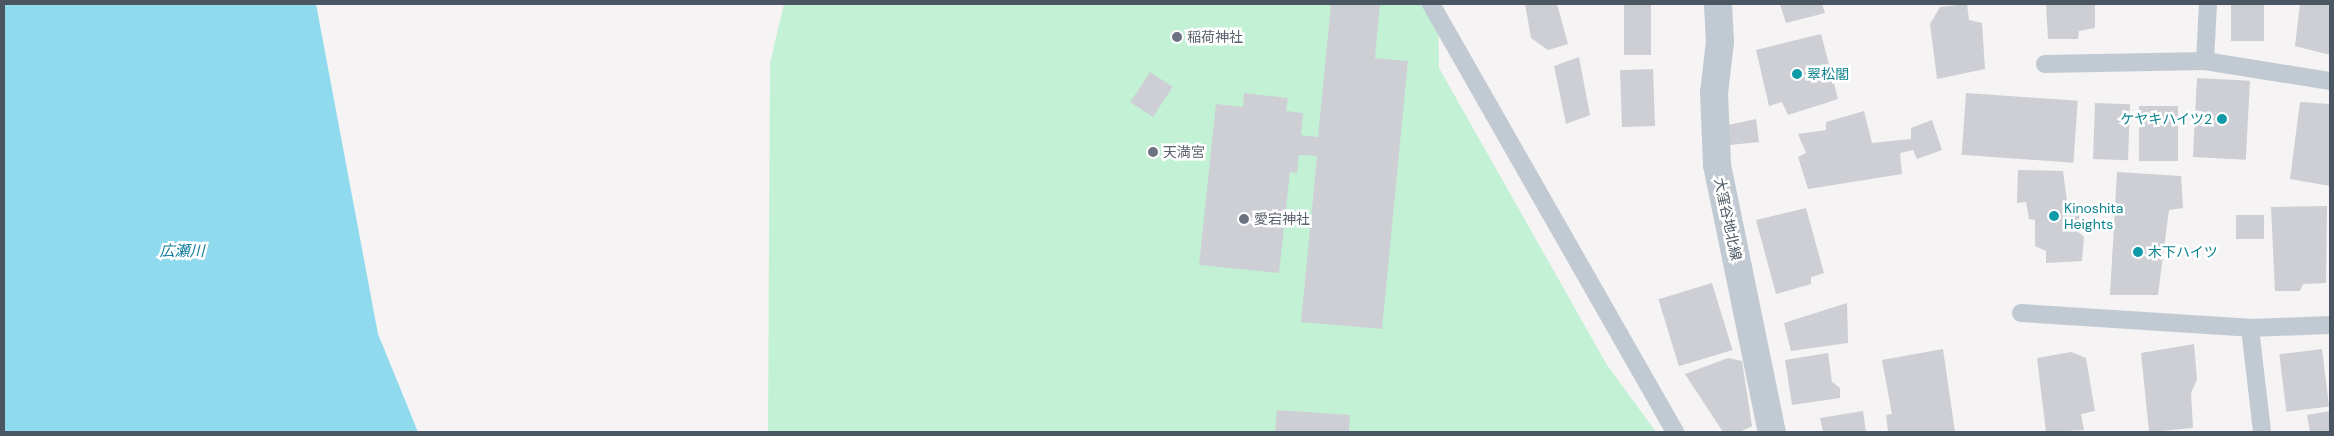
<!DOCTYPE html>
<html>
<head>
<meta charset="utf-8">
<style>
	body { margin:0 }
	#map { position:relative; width:2334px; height:436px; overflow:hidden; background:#f5f3f3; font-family:"DM Sans","Noto Sans JP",sans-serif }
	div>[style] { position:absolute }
	.green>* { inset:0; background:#c3f1d5 }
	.water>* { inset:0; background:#90daee }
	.building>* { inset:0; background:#cdcfd5; transform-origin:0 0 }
	.service>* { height:18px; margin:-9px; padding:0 9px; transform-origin:9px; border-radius:9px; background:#c1cad2 }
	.minor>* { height:28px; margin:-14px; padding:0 14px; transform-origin:14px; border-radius:14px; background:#c1cad2 }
	.dots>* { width:14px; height:14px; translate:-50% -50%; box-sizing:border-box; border:2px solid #fff; border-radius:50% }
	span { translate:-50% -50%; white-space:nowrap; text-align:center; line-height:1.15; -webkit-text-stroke:5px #fff; paint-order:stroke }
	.worship-label { font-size:14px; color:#5b616d }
	.left { translate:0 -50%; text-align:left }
	.culture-label { font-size:14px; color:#0d838f }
	.right { translate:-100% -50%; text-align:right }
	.street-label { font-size:14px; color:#4a5661 }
	.water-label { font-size:15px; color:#0c7c9b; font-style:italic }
	.frame { position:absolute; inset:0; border:5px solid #4a5661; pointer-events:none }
</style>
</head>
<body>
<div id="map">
	<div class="green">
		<div style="clip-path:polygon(784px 4px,1438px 4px,1439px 68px,1607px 365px,1656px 432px,768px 432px,770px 63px)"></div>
	</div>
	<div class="water">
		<div style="clip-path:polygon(4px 4px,316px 4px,378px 334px,418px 432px,4px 432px)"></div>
	</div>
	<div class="building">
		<div style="clip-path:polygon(1331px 4px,1380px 4px,1375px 58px,1408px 61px,1382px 329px,1301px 322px,1317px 156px,1299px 155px,1297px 173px,1290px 172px,1279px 273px,1199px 265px,1216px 104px,1243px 107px,1244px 93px,1288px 98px,1286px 111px,1303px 113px,1301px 135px,1318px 137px)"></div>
		<div style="clip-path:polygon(1525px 4px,1557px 4px,1568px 44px,1548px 50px,1531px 38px)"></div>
		<div style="left:1624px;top:4px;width:27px;height:51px"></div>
		<div style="clip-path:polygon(1780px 4px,1822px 4px,1825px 13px,1786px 23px)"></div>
		<div style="clip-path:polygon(1967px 4px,1969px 20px,1982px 23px,1985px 69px,1937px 79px,1930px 24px,1940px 7px)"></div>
		<div style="clip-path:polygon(2046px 4px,2095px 4px,2095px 28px,2079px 31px,2078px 39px,2048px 39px)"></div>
		<div style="left:2231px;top:4px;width:33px;height:37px"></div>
		<div style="clip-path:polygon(2300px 4px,2330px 4px,2330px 55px,2295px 46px)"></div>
		<div style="clip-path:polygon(1821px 34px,1838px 99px,1788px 115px,1782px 102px,1769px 106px,1756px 50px)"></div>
		<div style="clip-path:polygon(1579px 57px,1590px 115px,1566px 124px,1554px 66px)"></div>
		<div style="left:1653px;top:69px;width:57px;height:33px;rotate:88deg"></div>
		<div style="left:1150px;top:72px;width:27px;height:36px;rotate:33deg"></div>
		<div style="left:2197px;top:78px;width:53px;height:79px;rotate:3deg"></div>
		<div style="left:1966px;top:93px;width:112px;height:62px;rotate:4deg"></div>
		<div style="clip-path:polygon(2300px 102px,2330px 104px,2330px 186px,2290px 179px)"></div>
		<div style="left:2095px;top:103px;width:35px;height:56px;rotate:2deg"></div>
		<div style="left:2139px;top:106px;width:39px;height:55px"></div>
		<div style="clip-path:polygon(1864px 111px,1872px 143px,1911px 139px,1911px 128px,1932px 120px,1942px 150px,1917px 159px,1913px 150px,1900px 153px,1902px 174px,1808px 189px,1798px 157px,1806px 153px,1798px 134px,1826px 130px,1826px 122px)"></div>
		<div style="clip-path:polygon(1756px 119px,1759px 142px,1730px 145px,1728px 125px)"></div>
		<div style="clip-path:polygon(2018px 170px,2063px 171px,2068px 209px,2080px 212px,2077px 231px,2084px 237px,2082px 261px,2046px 263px,2046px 251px,2035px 246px,2035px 220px,2029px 219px,2026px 202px,2017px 203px)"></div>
		<div style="clip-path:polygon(2117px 172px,2181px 176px,2183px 208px,2169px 210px,2158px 295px,2110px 295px)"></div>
		<div style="clip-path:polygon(2327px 206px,2326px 283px,2303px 284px,2300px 291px,2275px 291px,2271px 207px)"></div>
		<div style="clip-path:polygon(1806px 208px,1824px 273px,1811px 277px,1811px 284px,1776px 294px,1756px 220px)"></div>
		<div style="left:2264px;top:215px;width:24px;height:28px;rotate:90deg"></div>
		<div style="left:1712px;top:283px;width:70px;height:56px;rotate:73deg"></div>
		<div style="clip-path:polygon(1847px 303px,1848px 343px,1791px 351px,1784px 323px)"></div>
		<div style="clip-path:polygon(2194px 344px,2197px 379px,2191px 393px,2193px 428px,2149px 432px,2141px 353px)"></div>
		<div style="clip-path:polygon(1943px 349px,1955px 432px,1888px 432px,1886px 415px,1892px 414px,1882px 360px)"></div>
		<div style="left:2322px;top:349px;width:58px;height:43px;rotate:83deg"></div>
		<div style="clip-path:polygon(2071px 352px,2086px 358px,2095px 411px,2081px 414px,2084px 430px,2046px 432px,2037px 358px)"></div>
		<div style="clip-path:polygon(1828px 353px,1832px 382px,1840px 388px,1840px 398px,1792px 405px,1785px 360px)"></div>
		<div style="clip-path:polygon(1728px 358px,1742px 361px,1752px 426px,1740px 432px,1723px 432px,1685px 374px)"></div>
		<div style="clip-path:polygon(1277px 410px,1350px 415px,1349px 432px,1275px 432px)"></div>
		<div style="clip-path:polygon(1863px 411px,1866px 432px,1823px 432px,1820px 418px)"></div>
		<div style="clip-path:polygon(2330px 411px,2330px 432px,2310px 432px,2307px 415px)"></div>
	</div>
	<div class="service">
		<div style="left:1431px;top:4px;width:493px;rotate:60.3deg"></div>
		<div style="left:2205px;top:61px;width:57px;rotate:-87deg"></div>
		<div style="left:2045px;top:64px;width:160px;rotate:-1.1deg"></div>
		<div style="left:2205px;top:61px;width:127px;rotate:9.1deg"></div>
		<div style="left:2021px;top:313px;width:229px;rotate:3.7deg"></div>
		<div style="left:2250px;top:328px;width:80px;rotate:-2.1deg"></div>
		<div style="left:2250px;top:328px;width:105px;rotate:83.4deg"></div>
	</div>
	<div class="minor">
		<div style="left:1718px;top:4px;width:38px;rotate:87deg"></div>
		<div style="left:1720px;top:42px;width:51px;rotate:96.7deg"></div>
		<div style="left:1714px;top:93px;width:72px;rotate:87.6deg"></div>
		<div style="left:1717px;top:165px;width:273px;rotate:78.4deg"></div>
	</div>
	<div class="dots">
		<div style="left:1177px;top:37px;background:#6b7280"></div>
		<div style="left:1797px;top:74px;background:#0f9aa8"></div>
		<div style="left:2222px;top:119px;background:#0f9aa8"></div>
		<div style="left:1153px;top:152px;background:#6b7280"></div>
		<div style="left:2054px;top:216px;background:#0f9aa8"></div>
		<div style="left:1244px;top:219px;background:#6b7280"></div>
		<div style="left:2138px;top:252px;background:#0f9aa8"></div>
	</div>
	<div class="worship-label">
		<span class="left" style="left:1187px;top:37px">稲荷神社</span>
		<span class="left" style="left:1163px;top:152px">天満宮</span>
		<span class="left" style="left:1254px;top:219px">愛宕神社</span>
	</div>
	<div class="culture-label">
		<span class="left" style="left:1807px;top:74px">翠松閣</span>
		<span class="right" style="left:2212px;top:119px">ケヤキハイツ2</span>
		<span class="left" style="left:2064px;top:216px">Kinoshita<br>Heights</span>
		<span class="left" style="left:2148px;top:252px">木下ハイツ</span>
	</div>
	<div class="street-label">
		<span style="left:1728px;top:219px;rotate:78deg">大窪谷地北線</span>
	</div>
	<div class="water-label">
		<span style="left:182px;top:252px">広瀬川</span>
	</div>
	<div class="frame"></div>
</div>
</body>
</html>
